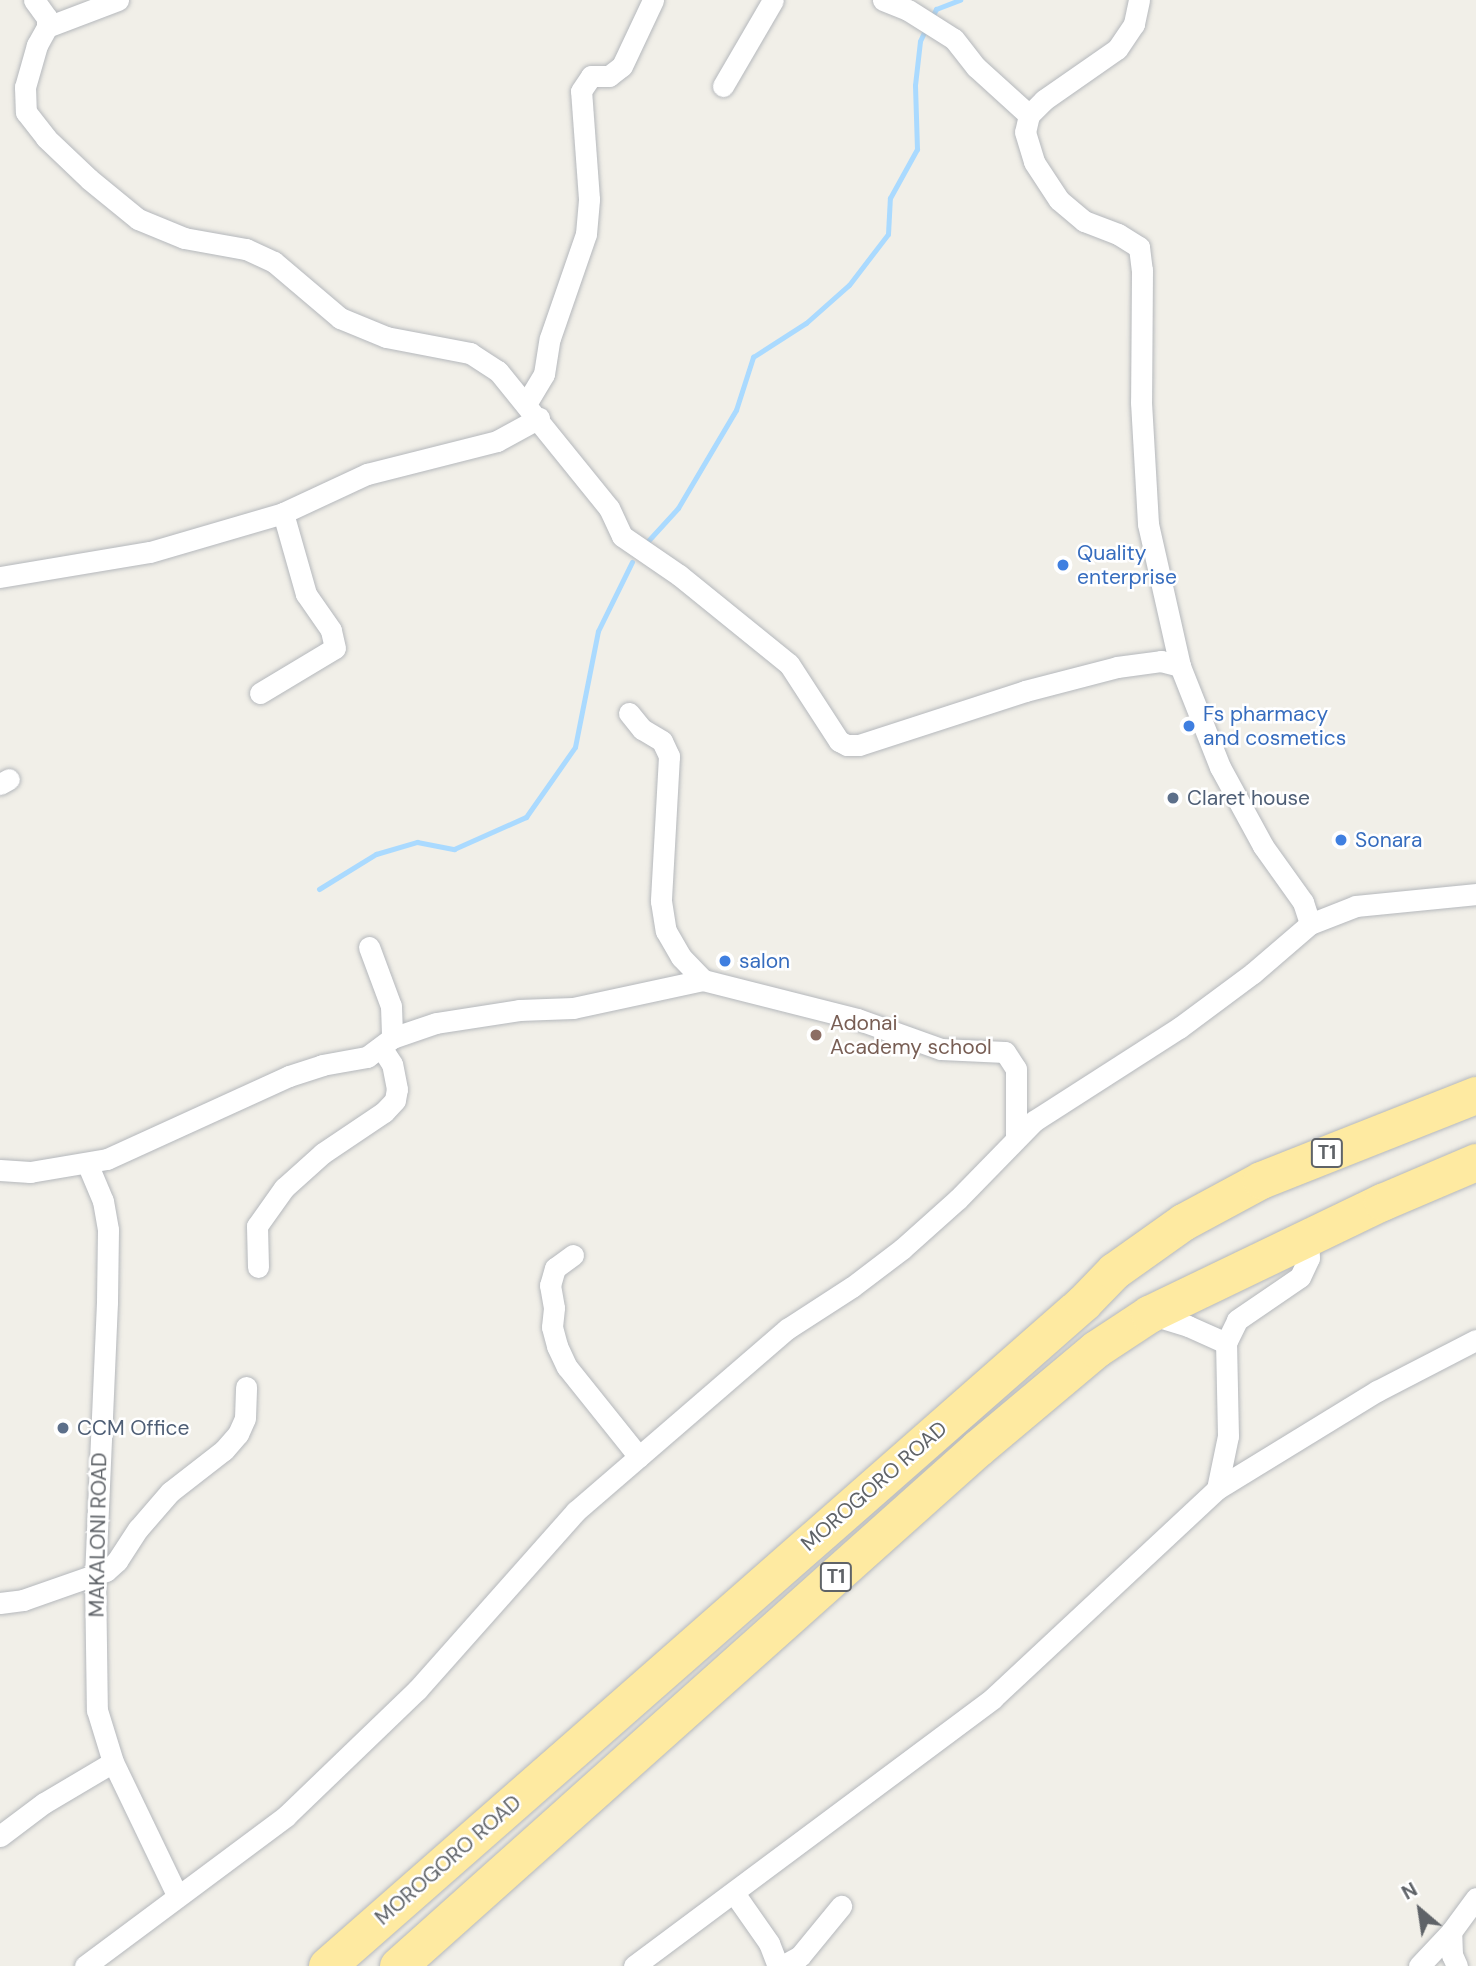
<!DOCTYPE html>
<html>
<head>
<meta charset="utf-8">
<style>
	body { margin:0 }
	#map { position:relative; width:1476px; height:1966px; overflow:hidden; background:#f1efe8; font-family:"DM Sans",sans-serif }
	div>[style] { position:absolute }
	.stream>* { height:5px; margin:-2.5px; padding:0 2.5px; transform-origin:2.5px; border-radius:2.5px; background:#aadaff }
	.roads { filter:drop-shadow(0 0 2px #b5b8bc) drop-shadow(0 0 2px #b5b8bc) }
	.minor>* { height:21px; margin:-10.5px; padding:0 10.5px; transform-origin:10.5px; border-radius:10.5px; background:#fff }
	.trunk>* { height:37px; margin:-18.5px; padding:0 18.5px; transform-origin:18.5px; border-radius:18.5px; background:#feeaa1 }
	.dots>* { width:19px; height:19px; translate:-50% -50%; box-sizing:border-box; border:4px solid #fff; border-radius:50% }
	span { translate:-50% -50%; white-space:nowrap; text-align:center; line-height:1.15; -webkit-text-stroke:5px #fff; paint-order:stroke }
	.shield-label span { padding:2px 5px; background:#fff; border:2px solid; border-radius:5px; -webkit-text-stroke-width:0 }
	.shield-label { font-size:19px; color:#5f6368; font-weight:700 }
	.shop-label { font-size:21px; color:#366cbe }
	.left { translate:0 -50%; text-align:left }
	.service-label { font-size:21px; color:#4e5e75 }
	.education-label { font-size:21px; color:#785e54 }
	.street-label { font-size:21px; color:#5f6368 }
	.north { position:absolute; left:1385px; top:1875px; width:70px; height:70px; -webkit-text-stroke:5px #fff; paint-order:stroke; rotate:331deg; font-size:19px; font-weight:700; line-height:28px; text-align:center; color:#5f6368 }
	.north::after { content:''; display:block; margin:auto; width:24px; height:32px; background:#5f6368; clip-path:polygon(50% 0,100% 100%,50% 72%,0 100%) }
</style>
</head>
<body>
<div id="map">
	<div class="stream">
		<div style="left:932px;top:17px;width:9px;rotate:-63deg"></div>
		<div style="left:936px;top:9px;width:26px;rotate:-21deg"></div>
		<div style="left:647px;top:542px;width:46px;rotate:-47.6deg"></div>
		<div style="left:678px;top:508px;width:114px;rotate:-59.4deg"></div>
		<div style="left:736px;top:410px;width:56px;rotate:-72.2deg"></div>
		<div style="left:753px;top:357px;width:63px;rotate:-32.7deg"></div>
		<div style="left:806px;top:323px;width:57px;rotate:-41.5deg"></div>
		<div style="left:849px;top:285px;width:64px;rotate:-52.6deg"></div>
		<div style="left:888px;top:234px;width:36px;rotate:-87deg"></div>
		<div style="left:890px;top:198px;width:56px;rotate:-61.1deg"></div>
		<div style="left:917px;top:149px;width:64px;rotate:-91.8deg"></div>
		<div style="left:915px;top:85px;width:44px;rotate:-83.5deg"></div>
		<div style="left:920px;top:41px;width:17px;rotate:-65deg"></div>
		<div style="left:319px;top:889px;width:67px;rotate:-31.6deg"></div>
		<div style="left:376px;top:854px;width:43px;rotate:-16.3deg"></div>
		<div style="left:417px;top:842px;width:38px;rotate:11deg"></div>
		<div style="left:454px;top:849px;width:79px;rotate:-24deg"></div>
		<div style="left:526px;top:817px;width:85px;rotate:-55deg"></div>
		<div style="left:575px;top:747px;width:118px;rotate:-78.8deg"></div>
		<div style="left:598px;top:631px;width:77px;rotate:-63.8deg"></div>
	</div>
	<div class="roads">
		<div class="minor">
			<div style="left:34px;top:0;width:22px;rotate:54deg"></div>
			<div style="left:47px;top:18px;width:9px;rotate:90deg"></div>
			<div style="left:47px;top:27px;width:21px;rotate:119deg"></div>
			<div style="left:37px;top:45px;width:44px;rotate:105.9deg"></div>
			<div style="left:25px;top:87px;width:25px;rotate:88deg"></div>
			<div style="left:26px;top:112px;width:33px;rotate:52deg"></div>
			<div style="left:46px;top:138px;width:59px;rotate:43.6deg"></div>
			<div style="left:89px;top:179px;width:63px;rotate:39.2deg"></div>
			<div style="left:138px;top:219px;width:50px;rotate:22.4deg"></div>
			<div style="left:184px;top:238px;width:63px;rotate:10.1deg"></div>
			<div style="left:246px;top:249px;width:31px;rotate:25deg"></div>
			<div style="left:274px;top:262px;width:87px;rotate:40.3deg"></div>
			<div style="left:340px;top:318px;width:50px;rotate:22.4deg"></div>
			<div style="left:386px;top:337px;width:86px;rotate:10.8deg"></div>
			<div style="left:470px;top:353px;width:33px;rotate:33deg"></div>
			<div style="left:498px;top:371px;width:176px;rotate:51deg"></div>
			<div style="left:609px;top:508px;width:31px;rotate:65deg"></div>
			<div style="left:622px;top:536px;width:69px;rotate:34.4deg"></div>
			<div style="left:679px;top:575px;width:141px;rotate:39deg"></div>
			<div style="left:789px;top:664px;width:92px;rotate:57deg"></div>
			<div style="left:839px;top:741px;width:9px;rotate:27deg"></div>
			<div style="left:847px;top:745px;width:12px"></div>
			<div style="left:859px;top:745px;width:175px;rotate:-18deg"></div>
			<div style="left:1025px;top:691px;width:95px;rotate:-14.6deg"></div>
			<div style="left:1117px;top:667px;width:44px;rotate:-7.8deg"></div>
			<div style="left:1161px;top:661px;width:20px;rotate:15deg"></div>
			<div style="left:1180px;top:666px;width:109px;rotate:68.4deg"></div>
			<div style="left:1220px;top:767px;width:90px;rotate:61.4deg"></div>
			<div style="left:1263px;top:846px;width:69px;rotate:54.5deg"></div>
			<div style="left:1303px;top:902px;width:23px;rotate:72deg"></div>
			<div style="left:883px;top:0;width:27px;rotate:22deg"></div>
			<div style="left:908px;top:10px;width:54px;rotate:32.2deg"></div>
			<div style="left:954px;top:39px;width:36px;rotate:52deg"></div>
			<div style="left:976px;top:67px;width:72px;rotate:42.2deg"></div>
			<div style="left:1139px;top:0;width:25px;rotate:102deg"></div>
			<div style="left:1134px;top:24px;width:30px;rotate:124deg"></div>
			<div style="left:1117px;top:49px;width:89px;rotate:145.1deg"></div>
			<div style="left:1044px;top:100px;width:21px;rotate:135deg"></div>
			<div style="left:1029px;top:115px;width:17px;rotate:103deg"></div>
			<div style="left:1025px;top:132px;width:31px;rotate:73deg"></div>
			<div style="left:1034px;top:162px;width:45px;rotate:56.7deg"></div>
			<div style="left:1059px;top:200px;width:33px;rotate:40deg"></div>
			<div style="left:1084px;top:221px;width:36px;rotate:21deg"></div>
			<div style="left:1118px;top:234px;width:25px;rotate:32deg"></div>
			<div style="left:1139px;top:247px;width:23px;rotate:83deg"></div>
			<div style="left:1142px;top:270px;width:132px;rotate:90.4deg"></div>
			<div style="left:1141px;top:402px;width:122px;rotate:86.7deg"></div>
			<div style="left:1148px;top:524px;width:146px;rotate:77.3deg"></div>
			<div style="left:47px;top:27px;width:76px;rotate:-20.8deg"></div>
			<div style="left:723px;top:86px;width:99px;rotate:-59.8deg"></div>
			<div style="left:526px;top:404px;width:35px;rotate:-59deg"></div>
			<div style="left:544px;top:374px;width:36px;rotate:-81deg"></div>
			<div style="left:550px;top:338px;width:110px;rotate:-70.9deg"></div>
			<div style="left:586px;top:234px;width:35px;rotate:-85deg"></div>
			<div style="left:589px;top:199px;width:108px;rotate:-94.2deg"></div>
			<div style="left:581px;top:91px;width:18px;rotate:-56deg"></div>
			<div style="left:591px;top:76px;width:18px"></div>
			<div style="left:609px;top:76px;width:16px;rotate:-38deg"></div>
			<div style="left:622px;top:66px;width:73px;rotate:-64.8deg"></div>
			<div style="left:0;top:577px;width:152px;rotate:-9.5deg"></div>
			<div style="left:150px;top:552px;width:139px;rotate:-16.3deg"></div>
			<div style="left:283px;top:513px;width:93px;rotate:-24.9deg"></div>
			<div style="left:367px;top:474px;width:134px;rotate:-14.2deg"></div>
			<div style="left:497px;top:441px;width:48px;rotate:-28.7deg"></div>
			<div style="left:260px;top:693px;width:87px;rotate:-31deg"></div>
			<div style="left:335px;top:648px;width:18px;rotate:-103deg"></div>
			<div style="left:331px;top:630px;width:44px;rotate:-124.8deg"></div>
			<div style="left:306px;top:594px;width:84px;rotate:-105.9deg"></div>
			<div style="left:629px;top:713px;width:21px;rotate:51deg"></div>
			<div style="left:642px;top:729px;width:23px;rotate:31deg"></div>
			<div style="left:662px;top:741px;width:17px;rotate:65deg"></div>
			<div style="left:669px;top:756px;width:145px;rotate:93.2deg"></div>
			<div style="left:661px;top:901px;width:30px;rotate:81deg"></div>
			<div style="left:666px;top:931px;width:30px;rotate:60deg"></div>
			<div style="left:681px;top:957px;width:32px;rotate:46deg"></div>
			<div style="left:0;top:784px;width:10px;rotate:-29deg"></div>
			<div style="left:369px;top:947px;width:63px;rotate:69.6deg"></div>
			<div style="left:391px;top:1006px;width:32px;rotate:88deg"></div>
			<div style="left:87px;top:1163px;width:41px;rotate:67.2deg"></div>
			<div style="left:103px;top:1201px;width:29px;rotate:80deg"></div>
			<div style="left:108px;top:1230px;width:72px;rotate:90.8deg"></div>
			<div style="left:107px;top:1302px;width:272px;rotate:92.5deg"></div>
			<div style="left:95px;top:1574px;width:136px;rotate:89.2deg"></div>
			<div style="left:97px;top:1710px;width:54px;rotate:72.9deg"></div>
			<div style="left:113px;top:1762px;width:148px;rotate:64.3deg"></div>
			<div style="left:0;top:1170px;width:30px;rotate:4deg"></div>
			<div style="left:30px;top:1172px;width:78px;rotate:-9.6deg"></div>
			<div style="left:107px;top:1159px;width:200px;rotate:-24.5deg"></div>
			<div style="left:289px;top:1076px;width:35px;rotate:-18deg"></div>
			<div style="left:322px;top:1065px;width:46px;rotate:-10.1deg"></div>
			<div style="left:367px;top:1057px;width:31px;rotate:-37deg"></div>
			<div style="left:392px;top:1038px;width:46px;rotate:-18.8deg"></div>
			<div style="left:436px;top:1023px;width:84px;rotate:-8.9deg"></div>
			<div style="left:519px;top:1010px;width:54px;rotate:-2.1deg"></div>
			<div style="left:573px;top:1008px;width:133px;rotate:-12.2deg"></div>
			<div style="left:703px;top:980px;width:159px;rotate:14.2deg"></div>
			<div style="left:857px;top:1019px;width:89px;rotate:19.7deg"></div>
			<div style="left:941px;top:1049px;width:64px;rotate:2.7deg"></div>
			<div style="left:1005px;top:1052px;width:20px;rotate:57deg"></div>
			<div style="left:1016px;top:1069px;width:69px;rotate:90deg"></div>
			<div style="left:573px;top:1255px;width:22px;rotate:144deg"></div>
			<div style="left:555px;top:1268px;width:18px;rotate:106deg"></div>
			<div style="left:550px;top:1285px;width:23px;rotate:80deg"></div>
			<div style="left:554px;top:1308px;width:19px;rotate:96deg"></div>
			<div style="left:552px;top:1327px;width:20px;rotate:75deg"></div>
			<div style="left:557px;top:1346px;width:23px;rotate:65deg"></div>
			<div style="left:567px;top:1367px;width:115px;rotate:51.3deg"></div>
			<div style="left:258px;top:1267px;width:41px;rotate:-91.4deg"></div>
			<div style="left:257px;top:1226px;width:47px;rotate:-54.6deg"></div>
			<div style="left:284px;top:1188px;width:52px;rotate:-41.9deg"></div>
			<div style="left:323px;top:1153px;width:73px;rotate:-33.9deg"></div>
			<div style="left:384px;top:1112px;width:16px;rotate:-47deg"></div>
			<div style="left:395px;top:1100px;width:11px;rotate:-80deg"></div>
			<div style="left:397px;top:1089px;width:25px;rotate:-101deg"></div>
			<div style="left:392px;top:1064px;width:20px;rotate:-123deg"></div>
			<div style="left:1149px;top:1314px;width:41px;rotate:17.1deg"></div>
			<div style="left:1188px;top:1326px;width:42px;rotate:24.1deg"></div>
			<div style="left:1217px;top:1489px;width:54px;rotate:-78.3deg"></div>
			<div style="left:1228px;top:1436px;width:93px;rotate:-91.2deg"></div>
			<div style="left:1226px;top:1343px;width:25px;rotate:-64deg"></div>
			<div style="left:1237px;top:1320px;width:76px;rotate:-34.3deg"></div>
			<div style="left:1300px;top:1277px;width:21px;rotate:-65deg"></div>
			<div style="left:1309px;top:1258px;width:20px;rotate:-93deg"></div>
			<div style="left:0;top:1603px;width:23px;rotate:-7deg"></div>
			<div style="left:23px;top:1600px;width:88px;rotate:-19.3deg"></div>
			<div style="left:106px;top:1571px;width:15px;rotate:-42deg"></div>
			<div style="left:117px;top:1561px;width:38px;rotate:-57deg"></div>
			<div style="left:138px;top:1529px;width:49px;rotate:-49.1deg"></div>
			<div style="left:170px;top:1492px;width:68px;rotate:-37.9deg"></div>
			<div style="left:224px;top:1450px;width:21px;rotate:-49deg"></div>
			<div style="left:238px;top:1434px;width:17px;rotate:-66deg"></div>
			<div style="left:245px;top:1418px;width:31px;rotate:-88deg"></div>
			<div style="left:0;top:1836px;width:55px;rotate:-36.9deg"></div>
			<div style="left:44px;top:1803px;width:80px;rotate:-30.7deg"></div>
			<div style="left:734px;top:1893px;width:61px;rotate:55deg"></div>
			<div style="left:769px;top:1943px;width:25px;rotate:69deg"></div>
			<div style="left:85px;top:1966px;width:251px;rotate:-36.7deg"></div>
			<div style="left:286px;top:1816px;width:182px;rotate:-43.9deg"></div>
			<div style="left:417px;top:1690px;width:239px;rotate:-48.4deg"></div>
			<div style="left:576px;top:1511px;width:279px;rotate:-40.8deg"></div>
			<div style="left:787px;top:1329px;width:77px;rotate:-32.9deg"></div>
			<div style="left:852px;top:1287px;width:63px;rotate:-37.2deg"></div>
			<div style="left:902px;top:1249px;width:75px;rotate:-41.8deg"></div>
			<div style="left:958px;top:1199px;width:109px;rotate:-45.7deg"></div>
			<div style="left:1034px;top:1121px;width:172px;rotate:-32.7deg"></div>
			<div style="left:1179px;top:1028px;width:92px;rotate:-36.6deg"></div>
			<div style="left:1253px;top:973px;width:75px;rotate:-40.7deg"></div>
			<div style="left:1310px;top:924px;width:49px;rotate:-21.4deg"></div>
			<div style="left:1356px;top:906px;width:121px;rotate:-5.7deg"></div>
			<div style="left:634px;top:1966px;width:448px;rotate:-36.7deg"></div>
			<div style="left:993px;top:1698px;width:306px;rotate:-43deg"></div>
			<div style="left:1217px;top:1489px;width:188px;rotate:-31.5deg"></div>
			<div style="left:1377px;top:1391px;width:111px;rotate:-27.3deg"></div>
			<div style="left:782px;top:1966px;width:21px;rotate:-29deg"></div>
			<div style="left:800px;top:1956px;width:65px;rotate:-50.6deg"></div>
			<div style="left:1419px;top:1966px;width:47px;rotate:-46.7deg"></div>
			<div style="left:1457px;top:1966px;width:12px;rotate:-114deg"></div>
			<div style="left:1452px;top:1955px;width:23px;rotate:-92deg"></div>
			<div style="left:1451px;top:1932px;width:42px;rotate:-53.7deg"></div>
		</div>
		<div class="trunk">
			<div style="left:327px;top:1966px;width:1006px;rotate:-41.25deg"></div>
			<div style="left:1083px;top:1303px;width:45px;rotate:-45.9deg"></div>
			<div style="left:1114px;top:1271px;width:85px;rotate:-35.4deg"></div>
			<div style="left:1183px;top:1222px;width:89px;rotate:-28.3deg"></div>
			<div style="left:1261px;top:1180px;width:231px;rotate:-21.6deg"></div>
			<div style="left:398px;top:1966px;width:778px;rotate:-41.77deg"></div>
			<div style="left:978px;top:1448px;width:154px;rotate:-40deg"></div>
			<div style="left:1096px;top:1349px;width:64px;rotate:-33.4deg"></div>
			<div style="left:1149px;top:1314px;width:259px;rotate:-25.7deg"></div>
			<div style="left:1382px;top:1202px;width:102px;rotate:-23.1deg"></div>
		</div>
	</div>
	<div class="dots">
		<div style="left:1063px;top:565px;background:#3f7fe0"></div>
		<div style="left:1189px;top:726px;background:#3f7fe0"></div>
		<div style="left:1173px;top:798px;background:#5c6f8a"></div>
		<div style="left:1341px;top:840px;background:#3f7fe0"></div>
		<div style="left:725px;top:961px;background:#3f7fe0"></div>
		<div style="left:816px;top:1035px;background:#8d6e63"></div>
		<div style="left:63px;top:1428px;background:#5c6f8a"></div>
	</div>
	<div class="shield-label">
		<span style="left:1327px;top:1153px">T1</span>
		<span style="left:836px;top:1577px">T1</span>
	</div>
	<div class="shop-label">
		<span class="left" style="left:1077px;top:565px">Quality<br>enterprise</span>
		<span class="left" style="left:1203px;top:726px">Fs pharmacy<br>and cosmetics</span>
		<span class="left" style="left:1355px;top:840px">Sonara</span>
		<span class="left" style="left:739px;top:961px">salon</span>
	</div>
	<div class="service-label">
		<span class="left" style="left:1187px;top:798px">Claret house</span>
		<span class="left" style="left:77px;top:1428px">CCM Office</span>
	</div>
	<div class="education-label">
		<span class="left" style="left:830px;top:1035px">Adonai<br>Academy school</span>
	</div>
	<div class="street-label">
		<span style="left:874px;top:1486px;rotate:-41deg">MOROGORO ROAD</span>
		<span style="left:98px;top:1535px;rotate:-89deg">MAKALONI ROAD</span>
		<span style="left:448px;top:1860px;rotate:-41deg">MOROGORO ROAD</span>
	</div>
	<div class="north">N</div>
</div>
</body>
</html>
